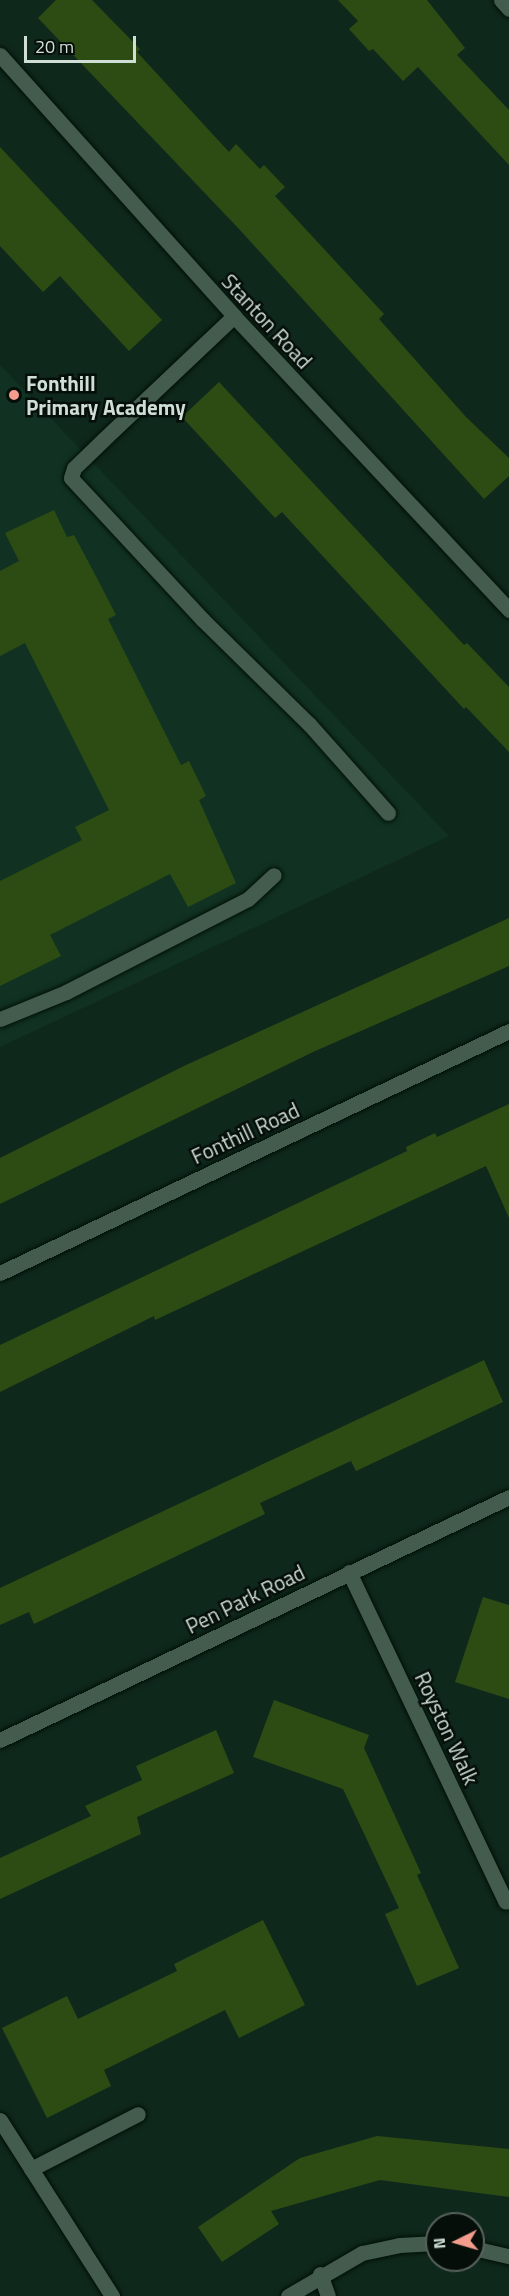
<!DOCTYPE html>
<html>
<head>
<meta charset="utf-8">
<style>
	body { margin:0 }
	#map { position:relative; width:509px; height:2296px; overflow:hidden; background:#0f281c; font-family:"Titillium Web",sans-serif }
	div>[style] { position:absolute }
	.built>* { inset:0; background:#113223 }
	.building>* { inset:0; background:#2c4c13 }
	.roads { filter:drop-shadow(0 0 2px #001006) drop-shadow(0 0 2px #001006) }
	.service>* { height:15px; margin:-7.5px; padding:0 7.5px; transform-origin:7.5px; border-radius:7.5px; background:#435c4e }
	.minor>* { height:15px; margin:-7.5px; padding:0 7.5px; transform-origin:7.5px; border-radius:7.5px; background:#435c4e }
	.tertiary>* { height:15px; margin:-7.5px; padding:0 7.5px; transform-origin:7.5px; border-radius:7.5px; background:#435c4e }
	.dots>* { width:16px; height:16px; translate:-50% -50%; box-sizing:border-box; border:3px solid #050e09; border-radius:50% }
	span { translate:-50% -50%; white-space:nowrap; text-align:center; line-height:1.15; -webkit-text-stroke:5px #050e09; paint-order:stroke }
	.street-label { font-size:21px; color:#d0dfd6 }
	.poi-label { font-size:21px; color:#d0dfd6; font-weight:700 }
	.left { translate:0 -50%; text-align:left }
	.north { position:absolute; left:425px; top:2212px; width:60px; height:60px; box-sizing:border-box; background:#050e09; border:2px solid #56625b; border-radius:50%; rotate:265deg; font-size:16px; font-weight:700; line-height:24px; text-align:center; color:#d0dfd6 }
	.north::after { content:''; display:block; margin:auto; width:21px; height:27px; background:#f49d8d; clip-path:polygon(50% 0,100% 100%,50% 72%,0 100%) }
	.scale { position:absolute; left:24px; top:36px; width:112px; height:27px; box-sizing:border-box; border:3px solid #d0dfd6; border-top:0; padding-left:8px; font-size:18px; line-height:21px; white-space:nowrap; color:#d0dfd6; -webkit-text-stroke:4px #050e09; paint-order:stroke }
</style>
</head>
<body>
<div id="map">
	<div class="built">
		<div style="clip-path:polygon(0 365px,449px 836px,0 1047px)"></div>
	</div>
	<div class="building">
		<div style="clip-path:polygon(56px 0,92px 0,140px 49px,137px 52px,229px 152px,236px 144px,260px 169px,264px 165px,285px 187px,275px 196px,384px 314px,379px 319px,466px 417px,509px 458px,509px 476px,484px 499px,240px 230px,38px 18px)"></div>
		<div style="clip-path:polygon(338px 0,427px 0,465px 48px,457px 55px,509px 110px,509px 165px,418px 67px,403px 81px,373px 49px,369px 51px,349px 29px,358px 21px)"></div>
		<div style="clip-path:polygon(0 147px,162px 320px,129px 351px,60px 276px,43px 292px,0 246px)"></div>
		<div style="clip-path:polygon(219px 382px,464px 645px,467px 643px,509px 687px,509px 752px,466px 707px,464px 709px,282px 512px,275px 518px,182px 417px)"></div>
		<div style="clip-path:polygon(54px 510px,67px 537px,74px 535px,99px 582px,116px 615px,108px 619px,181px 765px,189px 761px,206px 796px,199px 800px,236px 883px,188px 907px,170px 874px,50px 935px,61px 956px,0 986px,0 881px,82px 840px,75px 827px,109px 810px,25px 643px,0 656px,0 571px,19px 561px,5px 533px)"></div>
		<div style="clip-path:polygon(509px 918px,509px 966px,313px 1052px,0 1204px,0 1158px,186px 1065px)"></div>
		<div style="clip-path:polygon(509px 1104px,509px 1218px,486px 1166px,155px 1320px,154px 1316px,0 1392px,0 1345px,407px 1151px,406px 1147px,435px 1133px,437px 1137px)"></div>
		<div style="clip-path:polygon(484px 1360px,503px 1402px,356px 1471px,351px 1461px,260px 1503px,265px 1514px,34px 1624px,29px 1612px,0 1625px,0 1588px)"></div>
		<div style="clip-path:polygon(483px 1597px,509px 1605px,509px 1699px,455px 1682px)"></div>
		<div style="clip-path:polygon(274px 1700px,369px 1735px,364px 1748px,421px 1873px,417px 1875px,459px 1968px,417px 1986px,385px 1914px,399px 1908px,343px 1789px,253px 1757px)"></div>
		<div style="clip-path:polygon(216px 1730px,234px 1773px,137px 1817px,141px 1834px,0 1899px,0 1858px,91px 1816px,85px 1806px,142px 1780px,136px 1766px)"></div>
		<div style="clip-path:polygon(263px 1920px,305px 2005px,239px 2038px,225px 2010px,104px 2070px,111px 2086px,47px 2118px,2px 2028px,67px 1996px,78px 2019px,177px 1971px,174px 1964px)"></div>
		<div style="clip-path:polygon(377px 2136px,509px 2149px,509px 2197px,380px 2180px,271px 2211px,279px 2224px,222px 2262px,198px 2227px,300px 2158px)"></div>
	</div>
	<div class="roads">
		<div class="service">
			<div style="left:234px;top:316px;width:180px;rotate:136.6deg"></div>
			<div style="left:103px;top:440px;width:40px;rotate:136deg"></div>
			<div style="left:74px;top:468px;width:10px;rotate:107deg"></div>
			<div style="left:71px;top:478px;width:194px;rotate:47.1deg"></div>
			<div style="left:203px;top:620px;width:148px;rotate:44.5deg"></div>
			<div style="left:309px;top:724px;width:119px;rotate:48.4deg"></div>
			<div style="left:0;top:1019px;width:71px;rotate:-22.2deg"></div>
			<div style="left:66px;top:992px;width:204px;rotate:-27.1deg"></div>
			<div style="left:248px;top:899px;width:35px;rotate:-43deg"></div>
			<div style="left:0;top:2120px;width:209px;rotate:57.5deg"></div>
			<div style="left:31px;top:2169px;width:120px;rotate:-27.2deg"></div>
		</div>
		<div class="minor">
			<div style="left:501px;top:0;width:12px;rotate:48deg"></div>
			<div style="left:0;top:55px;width:351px;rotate:48.1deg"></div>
			<div style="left:234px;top:316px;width:403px;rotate:46.9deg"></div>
			<div style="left:0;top:1273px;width:564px;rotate:-25.43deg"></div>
			<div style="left:349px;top:1572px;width:365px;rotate:64.6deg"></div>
			<div style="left:473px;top:2248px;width:37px;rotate:13deg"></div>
			<div style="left:320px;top:2274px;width:23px;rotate:70deg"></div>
			<div style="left:288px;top:2296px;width:86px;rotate:-30.2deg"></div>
			<div style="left:362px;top:2253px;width:38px;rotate:-12deg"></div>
			<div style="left:399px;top:2245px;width:38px;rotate:-3deg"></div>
		</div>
		<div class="tertiary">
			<div style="left:0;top:1740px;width:564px;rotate:-25.52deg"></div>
		</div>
	</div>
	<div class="dots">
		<div style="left:14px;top:395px;background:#f49d8d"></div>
	</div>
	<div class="street-label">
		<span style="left:267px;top:321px;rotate:47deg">Stanton Road</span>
		<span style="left:245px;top:1133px;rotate:-25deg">Fonthill Road</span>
		<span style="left:245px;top:1599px;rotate:-26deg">Pen Park Road</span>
		<span style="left:447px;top:1728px;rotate:65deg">Royston Walk</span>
	</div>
	<div class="poi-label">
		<span class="left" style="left:26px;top:395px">Fonthill<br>Primary Academy</span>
	</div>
	<div class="north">N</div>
	<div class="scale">20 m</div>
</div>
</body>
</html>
